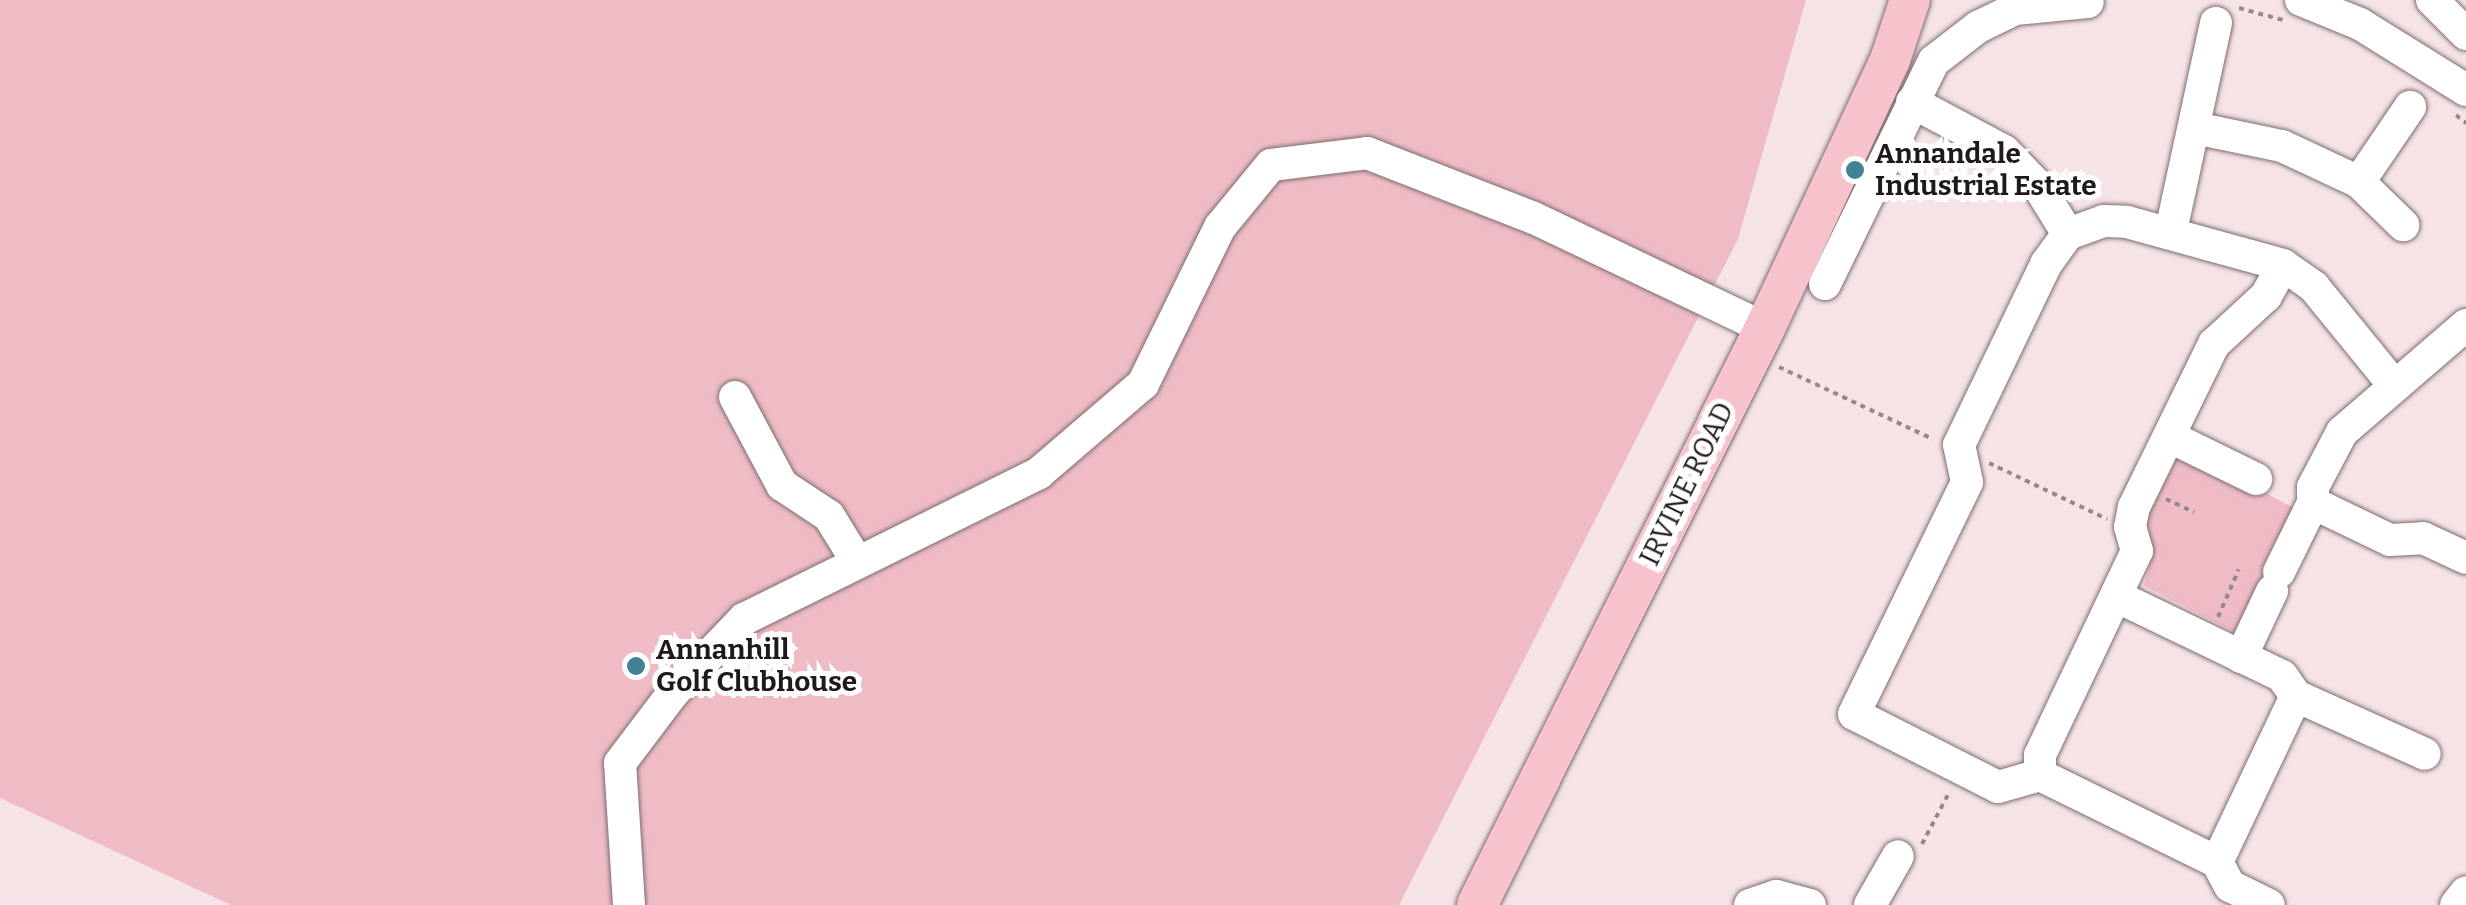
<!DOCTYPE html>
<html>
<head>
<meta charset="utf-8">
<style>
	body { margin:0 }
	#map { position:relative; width:2466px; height:905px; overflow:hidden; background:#f5e3e6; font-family:Bitter,serif }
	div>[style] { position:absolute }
	.green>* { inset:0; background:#efbcc5 }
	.path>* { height:4px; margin-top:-2px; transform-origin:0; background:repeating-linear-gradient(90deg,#95888a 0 5px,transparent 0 10px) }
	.roads { filter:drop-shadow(0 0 2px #7d6d6f) drop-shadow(0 0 2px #7d6d6f) }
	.minor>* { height:32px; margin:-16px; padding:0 16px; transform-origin:16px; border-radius:16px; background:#fff }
	.major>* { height:40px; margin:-20px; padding:0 20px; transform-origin:20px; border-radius:20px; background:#f6c3cd }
	.dots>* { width:28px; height:28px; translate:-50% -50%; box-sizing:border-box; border:5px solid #fff; border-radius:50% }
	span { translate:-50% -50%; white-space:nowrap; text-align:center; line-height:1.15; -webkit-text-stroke:10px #fff; paint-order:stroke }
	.poi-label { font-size:28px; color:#20191a; font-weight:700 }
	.left { translate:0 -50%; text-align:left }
	.street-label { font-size:28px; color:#20191a }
</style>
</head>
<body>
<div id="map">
	<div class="green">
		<div style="clip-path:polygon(0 0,1806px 0,1738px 239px,1399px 905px,231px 905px,0 798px)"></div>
		<div style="clip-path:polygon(2180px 449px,2302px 512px,2242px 636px,2144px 586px,2153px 552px,2145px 521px)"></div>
	</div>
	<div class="path">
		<div style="left:2239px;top:8px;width:46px;rotate:15.3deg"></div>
		<div style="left:2456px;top:115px;width:13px;rotate:39deg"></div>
		<div style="left:1779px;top:367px;width:170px;rotate:25.1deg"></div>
		<div style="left:1989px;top:463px;width:131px;rotate:25.4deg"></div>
		<div style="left:2166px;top:499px;width:31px;rotate:25deg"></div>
		<div style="left:2218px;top:617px;width:52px;rotate:-66.4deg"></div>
		<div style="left:1922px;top:844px;width:60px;rotate:-62.2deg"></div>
	</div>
	<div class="roads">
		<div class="minor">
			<div style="left:2301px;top:0;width:64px;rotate:22.1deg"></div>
			<div style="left:2360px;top:24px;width:125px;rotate:31.9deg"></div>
			<div style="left:2432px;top:0;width:48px;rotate:45deg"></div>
			<div style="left:1912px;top:102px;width:104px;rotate:28deg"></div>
			<div style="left:2004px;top:151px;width:50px;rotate:45.8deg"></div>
			<div style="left:2039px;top:187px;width:55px;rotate:58.3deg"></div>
			<div style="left:2195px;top:128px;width:89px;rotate:11.7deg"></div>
			<div style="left:2282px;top:146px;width:85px;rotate:25.1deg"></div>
			<div style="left:2359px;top:182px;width:62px;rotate:44.3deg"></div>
			<div style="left:2359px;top:182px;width:91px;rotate:-55.8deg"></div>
			<div style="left:2171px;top:231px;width:213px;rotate:-77.8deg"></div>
			<div style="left:1825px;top:284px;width:248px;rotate:-64deg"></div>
			<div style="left:1934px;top:61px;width:56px;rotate:-37.7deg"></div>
			<div style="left:1978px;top:27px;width:41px;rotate:-25.9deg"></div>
			<div style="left:2015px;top:9px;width:73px;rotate:-5.5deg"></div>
			<div style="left:2466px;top:325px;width:164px;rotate:139.2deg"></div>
			<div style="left:2342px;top:432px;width:62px;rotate:117.8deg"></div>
			<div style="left:2313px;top:487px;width:16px;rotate:90deg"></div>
			<div style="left:2313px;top:503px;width:85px;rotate:25.7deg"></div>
			<div style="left:2390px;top:540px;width:33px;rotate:-3deg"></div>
			<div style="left:2423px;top:538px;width:47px;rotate:24.9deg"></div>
			<div style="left:735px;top:397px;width:100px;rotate:61.9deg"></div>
			<div style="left:782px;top:485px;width:56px;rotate:33.4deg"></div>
			<div style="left:829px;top:516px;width:52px;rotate:58.5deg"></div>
			<div style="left:2170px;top:437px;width:96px;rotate:26deg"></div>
			<div style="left:2279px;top:572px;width:77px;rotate:-63.8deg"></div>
			<div style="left:2120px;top:598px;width:180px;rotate:25.7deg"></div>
			<div style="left:2282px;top:676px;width:24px;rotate:55deg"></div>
			<div style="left:2296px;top:696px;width:184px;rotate:115.4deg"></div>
			<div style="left:2217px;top:862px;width:27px;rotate:62deg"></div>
			<div style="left:2230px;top:886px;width:43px;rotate:26deg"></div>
			<div style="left:2241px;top:657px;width:73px;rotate:-64.8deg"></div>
			<div style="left:2296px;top:696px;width:141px;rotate:24.2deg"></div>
			<div style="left:2040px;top:775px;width:20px;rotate:-90deg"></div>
			<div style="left:2040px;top:755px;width:226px;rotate:-64.6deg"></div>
			<div style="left:2137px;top:551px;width:25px;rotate:-106deg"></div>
			<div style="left:2130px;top:527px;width:20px;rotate:-79deg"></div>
			<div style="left:2134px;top:507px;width:182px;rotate:-63.9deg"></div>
			<div style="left:2214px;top:344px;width:71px;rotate:-42.7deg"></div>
			<div style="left:2266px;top:296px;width:35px;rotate:-61deg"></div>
			<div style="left:2217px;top:862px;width:197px;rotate:-153.8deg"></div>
			<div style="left:2040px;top:775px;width:44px;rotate:164.1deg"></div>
			<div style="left:1998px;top:787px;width:161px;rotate:-153.1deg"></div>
			<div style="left:1854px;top:714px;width:258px;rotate:-64deg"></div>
			<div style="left:1967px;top:482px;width:38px;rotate:-102deg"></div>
			<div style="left:1959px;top:445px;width:201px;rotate:-64.3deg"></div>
			<div style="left:2046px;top:264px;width:37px;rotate:-54deg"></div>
			<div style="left:2068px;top:234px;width:38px;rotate:-20deg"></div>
			<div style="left:2104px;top:221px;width:23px;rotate:2deg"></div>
			<div style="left:2127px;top:222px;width:162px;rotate:15.4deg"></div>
			<div style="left:2283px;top:265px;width:38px;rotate:35deg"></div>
			<div style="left:2314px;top:287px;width:127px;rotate:50.8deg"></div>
			<div style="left:629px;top:905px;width:142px;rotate:-93.6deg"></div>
			<div style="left:620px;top:763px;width:88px;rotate:-52.9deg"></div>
			<div style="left:673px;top:693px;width:103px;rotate:-46.2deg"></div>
			<div style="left:744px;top:619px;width:329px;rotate:-26.3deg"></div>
			<div style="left:1039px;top:473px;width:137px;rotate:-40.6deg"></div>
			<div style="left:1143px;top:384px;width:175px;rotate:-63.9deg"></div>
			<div style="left:1220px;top:227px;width:80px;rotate:-50.6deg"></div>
			<div style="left:1271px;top:165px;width:97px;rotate:-7.1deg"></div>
			<div style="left:1367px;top:153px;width:179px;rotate:21.3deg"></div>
			<div style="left:1534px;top:218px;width:256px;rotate:25.5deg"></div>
			<div style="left:1750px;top:905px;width:28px;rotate:-19deg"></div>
			<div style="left:1776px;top:896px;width:35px;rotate:15deg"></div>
			<div style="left:1870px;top:905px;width:56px;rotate:-60.3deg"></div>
			<div style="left:2456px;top:905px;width:16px;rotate:-52deg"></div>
		</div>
		<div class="major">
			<div style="left:1477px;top:905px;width:645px;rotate:-63.47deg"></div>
			<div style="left:1765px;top:328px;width:296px;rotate:-65deg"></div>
			<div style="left:1890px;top:60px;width:63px;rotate:-71.6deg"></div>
		</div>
	</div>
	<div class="dots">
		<div style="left:1855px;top:170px;background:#418394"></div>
		<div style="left:636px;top:666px;background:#418394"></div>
	</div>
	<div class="poi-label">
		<span class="left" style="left:1875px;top:170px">Annandale<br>Industrial Estate</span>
		<span class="left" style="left:656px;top:666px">Annanhill<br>Golf Clubhouse</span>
	</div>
	<div class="street-label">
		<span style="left:1687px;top:484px;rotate:-64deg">IRVINE ROAD</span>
	</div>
</div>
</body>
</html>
